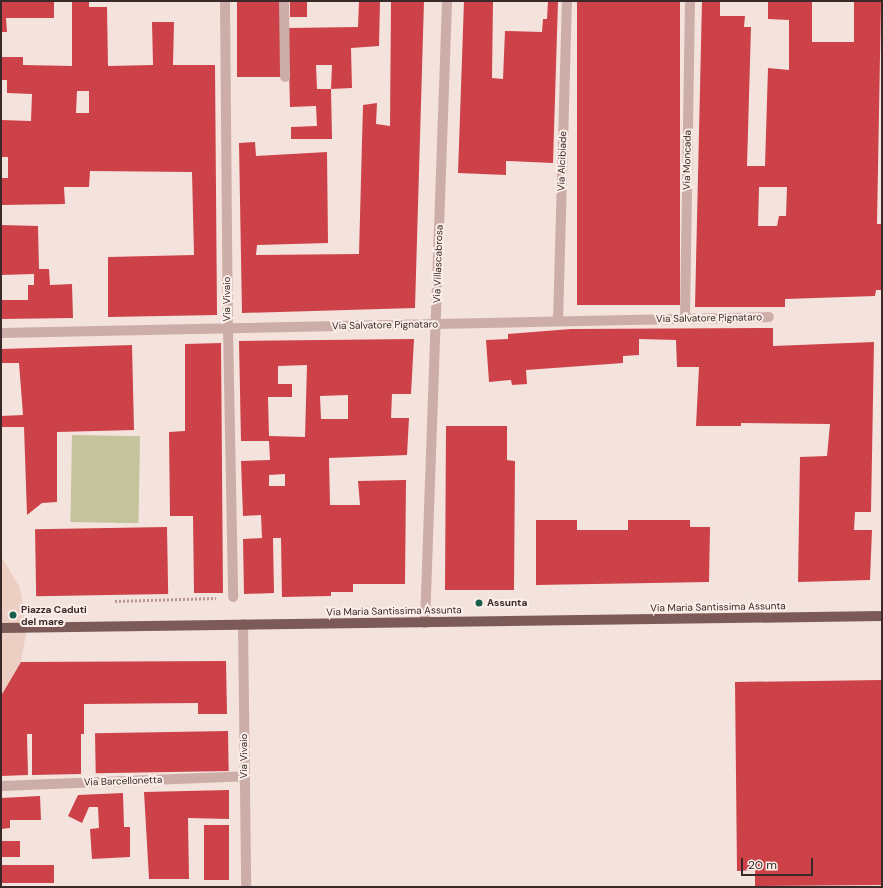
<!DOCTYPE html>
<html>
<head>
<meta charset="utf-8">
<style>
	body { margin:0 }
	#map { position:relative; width:883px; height:888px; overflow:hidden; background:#f4e2dc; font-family:"DM Sans",sans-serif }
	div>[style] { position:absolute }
	.green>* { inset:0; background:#c3c49b; transform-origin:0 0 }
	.plaza>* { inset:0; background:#edcec3 }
	.building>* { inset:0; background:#cd4149; transform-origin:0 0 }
	.path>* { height:2.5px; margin-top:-1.25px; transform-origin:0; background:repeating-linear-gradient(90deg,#b99791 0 2px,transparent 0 4px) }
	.minor>* { height:10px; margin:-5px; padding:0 5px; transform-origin:5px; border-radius:5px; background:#cdada7 }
	.major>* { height:10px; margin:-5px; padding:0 5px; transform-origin:5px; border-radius:5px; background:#7c5a58 }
	.dots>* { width:11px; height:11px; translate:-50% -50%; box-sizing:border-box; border:2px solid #fbeee9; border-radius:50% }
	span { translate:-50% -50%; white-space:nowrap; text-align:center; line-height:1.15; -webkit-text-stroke:4px #fbeee9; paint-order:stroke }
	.street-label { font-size:10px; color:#392928 }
	.poi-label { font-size:10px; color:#392928; font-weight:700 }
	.left { translate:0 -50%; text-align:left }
	.frame { position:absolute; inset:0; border:2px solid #392928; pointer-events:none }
	.scale { position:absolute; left:741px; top:858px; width:72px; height:18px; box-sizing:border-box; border:2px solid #392928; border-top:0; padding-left:5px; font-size:12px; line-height:14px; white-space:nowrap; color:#392928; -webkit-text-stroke:3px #fbeee9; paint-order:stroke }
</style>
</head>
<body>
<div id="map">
	<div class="green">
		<div style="left:72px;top:435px;width:68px;height:87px;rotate:1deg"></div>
	</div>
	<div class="plaza">
		<div style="clip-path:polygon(1px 556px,20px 588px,27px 628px,21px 662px,1px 696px)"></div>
	</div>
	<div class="building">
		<div style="clip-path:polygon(1px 1px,54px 1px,54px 18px,6px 18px,7px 32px,1px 32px)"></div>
		<div style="clip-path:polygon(evenodd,72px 1px,89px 1px,89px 7px,107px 7px,108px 66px,153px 65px,152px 22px,174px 22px,173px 65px,215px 65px,217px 315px,108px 317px,108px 257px,194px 255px,192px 172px,90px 171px,89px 187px,64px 187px,65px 204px,1px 205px,1px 178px,8px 178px,8px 157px,1px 157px,1px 120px,31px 121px,32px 94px,7px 93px,7px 80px,1px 80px,1px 57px,23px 57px,23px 65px,72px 66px,72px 1px,77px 91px,89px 91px,89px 113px,76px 113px,77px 91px)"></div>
		<div style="left:237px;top:1px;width:43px;height:76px"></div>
		<div style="left:290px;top:1px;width:17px;height:16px"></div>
		<div style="clip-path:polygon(359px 1px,380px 1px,379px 46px,351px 48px,352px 88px,331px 89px,332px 65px,316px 65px,317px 89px,331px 89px,332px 139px,291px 139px,291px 127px,317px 126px,316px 106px,290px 107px,288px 28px,358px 27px)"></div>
		<div style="clip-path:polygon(391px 1px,424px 1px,415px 308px,242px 313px,239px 143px,255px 142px,256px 156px,327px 152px,328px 243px,257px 245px,256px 255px,359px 254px,363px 105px,377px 103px,376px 124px,390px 126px)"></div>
		<div style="clip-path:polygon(464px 1px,493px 1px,492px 78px,503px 79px,505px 31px,542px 32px,543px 19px,547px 19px,548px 1px,558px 1px,553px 163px,506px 161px,506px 175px,458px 173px)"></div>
		<div style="left:577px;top:1px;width:103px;height:304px"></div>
		<div style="clip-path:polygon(evenodd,702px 1px,720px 1px,720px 16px,745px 16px,744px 27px,751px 27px,747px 166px,765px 166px,768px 68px,789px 70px,789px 20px,768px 19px,768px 1px,812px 1px,812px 42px,854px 42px,854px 1px,881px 1px,877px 224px,882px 224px,882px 290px,876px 290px,875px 296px,785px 299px,785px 307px,695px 307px,702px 1px,759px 187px,787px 187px,786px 216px,779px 216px,777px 226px,758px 226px,759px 187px)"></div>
		<div style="clip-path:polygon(1px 225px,38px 226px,39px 269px,49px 269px,50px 285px,72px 284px,73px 318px,1px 319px,1px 300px,28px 300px,28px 285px,34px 285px,34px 274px,1px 275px)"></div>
		<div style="clip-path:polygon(773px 328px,773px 346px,874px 342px,871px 512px,855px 512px,854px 530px,872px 530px,870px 580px,798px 582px,800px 457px,827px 456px,830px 424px,741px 423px,741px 426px,696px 426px,699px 367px,677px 367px,676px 340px,639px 339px,639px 355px,623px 356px,623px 363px,526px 370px,527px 384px,512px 385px,511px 380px,489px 382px,486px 340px,508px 339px,508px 334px,571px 329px)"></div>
		<div style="clip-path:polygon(evenodd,414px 339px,411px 394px,392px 394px,391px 418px,409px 418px,407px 455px,329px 458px,330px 505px,360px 505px,358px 481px,406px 480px,405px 584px,353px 584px,353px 592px,331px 592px,331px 596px,282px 597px,281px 538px,273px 538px,274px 593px,244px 594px,243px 539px,262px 538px,261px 515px,243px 516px,241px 461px,270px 460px,269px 441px,241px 441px,239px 341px,414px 339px,307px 365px,305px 437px,269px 436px,268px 397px,292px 397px,292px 384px,278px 384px,278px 366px,307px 365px,414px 339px,348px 395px,348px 419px,321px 419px,320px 396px,348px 395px,414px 339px,285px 474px,285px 486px,269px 486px,269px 475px,285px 474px)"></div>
		<div style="clip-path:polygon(221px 343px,223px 593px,194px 593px,193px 516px,170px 516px,169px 432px,185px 431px,185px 344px)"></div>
		<div style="clip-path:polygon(132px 345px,134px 430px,57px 432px,57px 502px,42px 503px,27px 515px,24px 427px,1px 427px,1px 416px,23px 415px,19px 363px,1px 363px,1px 349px)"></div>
		<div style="clip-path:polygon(446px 426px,507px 426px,507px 460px,515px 461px,514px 590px,445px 590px)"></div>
		<div style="clip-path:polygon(536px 520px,577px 520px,577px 530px,628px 530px,628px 520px,690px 520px,690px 527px,710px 527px,709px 582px,536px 585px)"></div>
		<div style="left:167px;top:527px;width:67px;height:132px;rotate:89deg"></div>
		<div style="clip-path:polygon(226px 661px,227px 714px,198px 714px,198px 703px,84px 704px,84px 734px,81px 734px,81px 774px,32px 775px,32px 734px,27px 734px,28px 775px,1px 776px,1px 696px,21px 662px)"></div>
		<div style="clip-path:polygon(882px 680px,882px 885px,755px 886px,755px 870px,737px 871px,735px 682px)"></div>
		<div style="left:228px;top:731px;width:40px;height:133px;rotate:89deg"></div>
		<div style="clip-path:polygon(229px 790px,229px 819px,188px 818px,189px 879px,149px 879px,144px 792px)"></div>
		<div style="clip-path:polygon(123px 793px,124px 827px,130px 827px,130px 857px,92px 859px,90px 829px,99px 828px,98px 807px,89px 807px,82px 823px,68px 816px,78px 795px)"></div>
		<div style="clip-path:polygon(40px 796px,41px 820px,10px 820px,10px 828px,1px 829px,1px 798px)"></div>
		<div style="left:204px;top:825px;width:25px;height:55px"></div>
		<div style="left:1px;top:841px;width:19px;height:16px"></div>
		<div style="left:54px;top:865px;width:18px;height:53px;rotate:90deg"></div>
	</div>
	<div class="path">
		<div style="left:115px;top:601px;width:101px;rotate:-1.7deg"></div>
	</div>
	<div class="minor">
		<div style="left:225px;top:1px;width:327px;rotate:89.5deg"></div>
		<div style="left:228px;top:328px;width:269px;rotate:88.9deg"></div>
		<div style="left:284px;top:1px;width:76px;rotate:89.2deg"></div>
		<div style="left:685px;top:318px;width:317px;rotate:-89.1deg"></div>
		<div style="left:558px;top:321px;width:320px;rotate:-88.4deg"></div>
		<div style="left:1px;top:333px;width:768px;rotate:-1.19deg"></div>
		<div style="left:425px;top:623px;width:622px;rotate:-87.97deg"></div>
		<div style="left:243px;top:624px;width:263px;rotate:89.3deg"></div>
		<div style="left:1px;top:786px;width:244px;rotate:-2.3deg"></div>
	</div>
	<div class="major">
		<div style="left:1px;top:628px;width:881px;rotate:-0.78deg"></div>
	</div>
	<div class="dots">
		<div style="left:479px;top:603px;background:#1b5e4e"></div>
		<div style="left:13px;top:615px;background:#1b5e4e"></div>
	</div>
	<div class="street-label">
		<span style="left:687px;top:160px;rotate:-89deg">Via Moncada</span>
		<span style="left:562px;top:161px;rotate:-88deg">Via Alcibiade</span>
		<span style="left:438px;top:264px;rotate:-88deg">Via Villascabrosa</span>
		<span style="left:227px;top:299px;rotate:-90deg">Via Vivaio</span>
		<span style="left:709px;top:318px;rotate:-1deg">Via Salvatore Pignataro</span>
		<span style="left:385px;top:325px;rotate:-1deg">Via Salvatore Pignataro</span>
		<span style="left:718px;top:607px;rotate:-1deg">Via Maria Santissima Assunta</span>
		<span style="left:394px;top:611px;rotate:-1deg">Via Maria Santissima Assunta</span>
		<span style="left:244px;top:756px;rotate:-90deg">Via Vivaio</span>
		<span style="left:123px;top:781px;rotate:-2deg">Via Barcellonetta</span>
	</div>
	<div class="poi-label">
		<span class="left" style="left:487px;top:603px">Assunta</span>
		<span class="left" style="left:21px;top:615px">Piazza Caduti<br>del mare</span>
	</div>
	<div class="frame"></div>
	<div class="scale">20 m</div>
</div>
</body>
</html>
